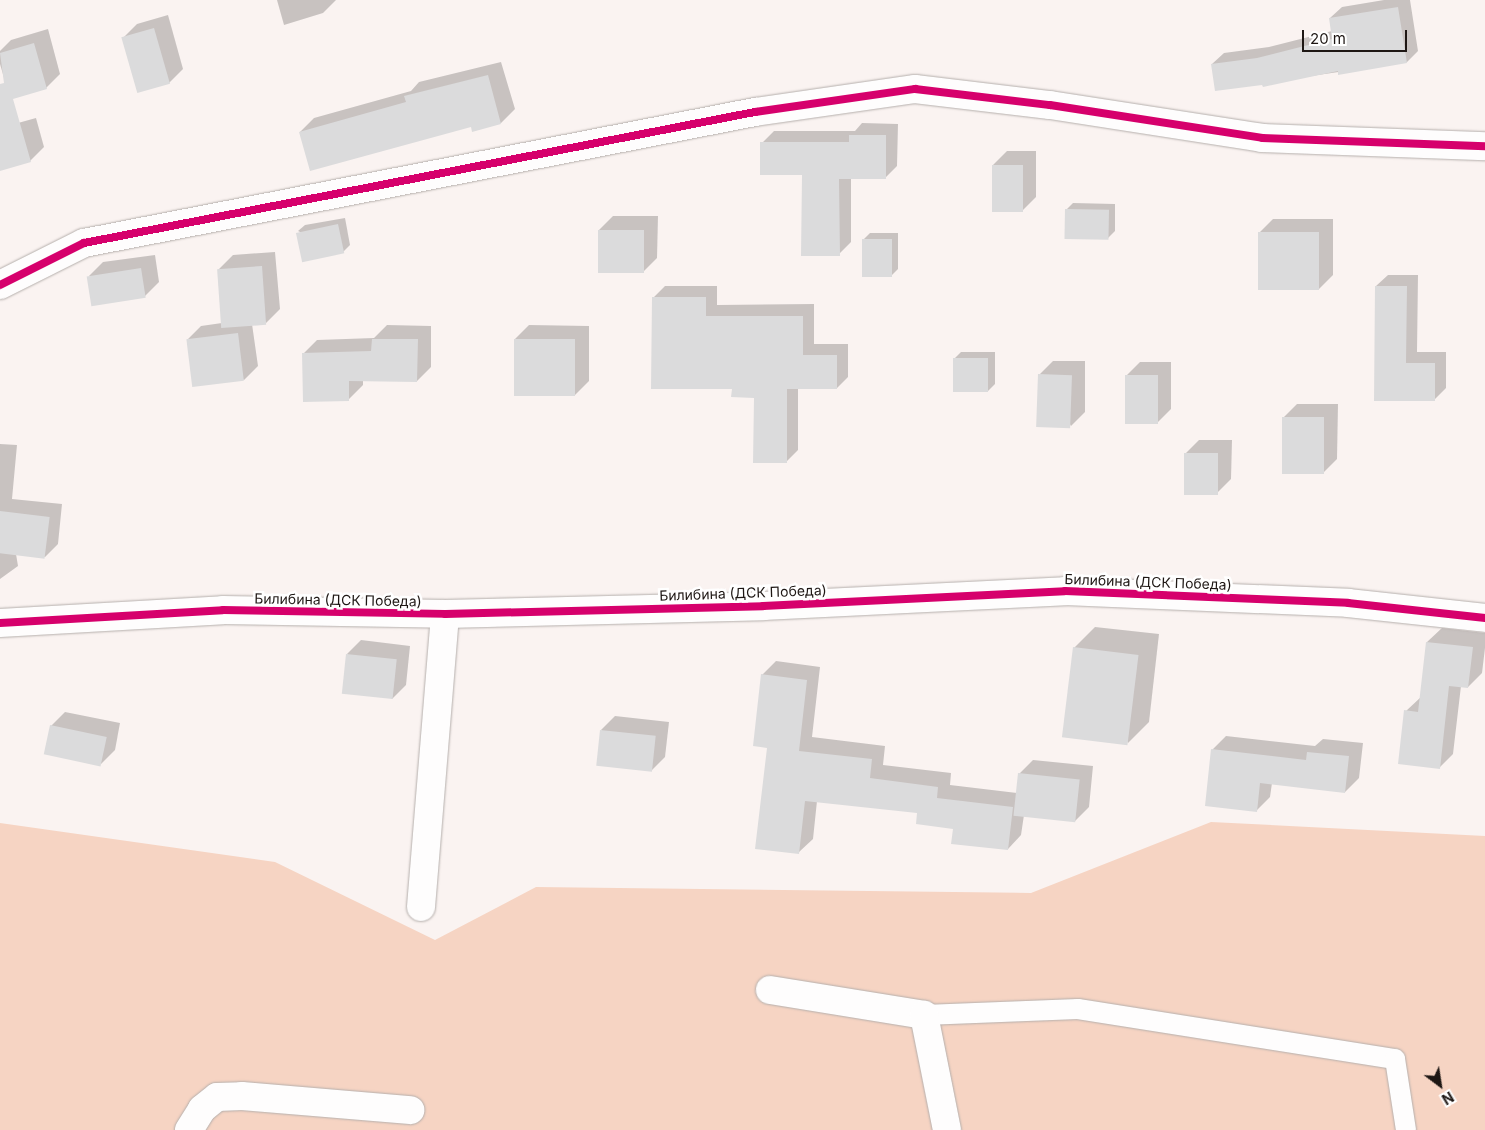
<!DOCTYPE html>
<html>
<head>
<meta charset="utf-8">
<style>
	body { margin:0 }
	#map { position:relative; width:1485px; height:1130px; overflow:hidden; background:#faf3f1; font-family:Inter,sans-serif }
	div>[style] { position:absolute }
	.green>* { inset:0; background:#f6d4c3 }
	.shadow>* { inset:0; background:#0003 }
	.building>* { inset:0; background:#dbdbdc; transform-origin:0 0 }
	.roads { filter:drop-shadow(0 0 1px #b5afac) drop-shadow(0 0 1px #b5afac) }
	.lane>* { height:20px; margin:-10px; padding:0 10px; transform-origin:10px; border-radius:10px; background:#fefdfd }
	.street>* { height:28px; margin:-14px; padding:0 14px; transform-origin:14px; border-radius:14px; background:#fefdfd }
	.cycleway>* { height:8px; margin:-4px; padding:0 4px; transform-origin:4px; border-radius:4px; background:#d6006c }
	span { translate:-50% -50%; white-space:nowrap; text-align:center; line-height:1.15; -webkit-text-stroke:5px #fff; paint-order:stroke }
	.street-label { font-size:14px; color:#1e1714 }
	.north { position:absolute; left:1415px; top:1060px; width:50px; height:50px; -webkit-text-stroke:4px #fff; paint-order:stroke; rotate:149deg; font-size:14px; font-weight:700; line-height:20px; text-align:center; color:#1e1714 }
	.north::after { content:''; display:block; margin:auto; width:18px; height:22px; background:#1e1714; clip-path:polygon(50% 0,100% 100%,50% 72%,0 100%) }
	.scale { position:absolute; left:1302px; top:30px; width:105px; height:22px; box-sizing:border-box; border:2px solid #1e1714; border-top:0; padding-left:6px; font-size:15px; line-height:18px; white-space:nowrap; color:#1e1714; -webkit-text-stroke:4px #fff; paint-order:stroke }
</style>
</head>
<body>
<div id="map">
	<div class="green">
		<div style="clip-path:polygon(1211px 822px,1485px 836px,1485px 1130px,0 1130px,0 823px,275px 862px,435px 940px,536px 887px,1031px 893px)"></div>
	</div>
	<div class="shadow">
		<div style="clip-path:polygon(277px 0,336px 0,323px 13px,284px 25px)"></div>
		<div style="clip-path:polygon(1384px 0,1410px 0,1418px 51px,1407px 62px,1263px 83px,1212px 64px,1224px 53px,1269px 47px,1332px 31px,1330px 18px,1342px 7px)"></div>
		<div style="clip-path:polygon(168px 15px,183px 69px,169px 83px,123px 38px,137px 24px)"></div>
		<div style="clip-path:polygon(48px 29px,60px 74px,46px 88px,10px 98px,0 64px,0 51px,11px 40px)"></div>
		<div style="clip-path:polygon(501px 62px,515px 109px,501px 123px,300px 132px,314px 118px,411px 91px,419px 82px)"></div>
		<div style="clip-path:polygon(36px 118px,44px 147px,30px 161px,0 170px,0 128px)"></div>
		<div style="clip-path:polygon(862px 123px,898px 124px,897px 166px,885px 178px,851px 178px,851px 242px,839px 254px,803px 174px,762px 143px,774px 131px,855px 131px)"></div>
		<div style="clip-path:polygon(1007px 151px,1036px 151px,1036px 197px,1022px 211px,993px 165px)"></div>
		<div style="clip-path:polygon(1073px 203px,1115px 204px,1115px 231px,1108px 238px,1066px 210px)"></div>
		<div style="clip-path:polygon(613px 216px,658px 216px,657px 258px,643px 272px,599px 230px)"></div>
		<div style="clip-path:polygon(345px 218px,350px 245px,343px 252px,298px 231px,305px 225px)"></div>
		<div style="clip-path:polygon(1273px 219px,1333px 219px,1333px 275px,1319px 289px,1259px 233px)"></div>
		<div style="clip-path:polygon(870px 233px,898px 233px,898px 269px,891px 276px,863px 240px)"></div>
		<div style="clip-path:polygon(275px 252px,280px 309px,266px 323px,252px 324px,258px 366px,244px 380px,187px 340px,201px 326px,222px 323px,218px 270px,233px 255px)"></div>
		<div style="clip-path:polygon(155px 255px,159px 282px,145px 296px,89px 276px,103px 262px)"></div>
		<div style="clip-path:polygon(1388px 275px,1418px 275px,1417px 352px,1446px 352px,1446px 388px,1434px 400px,1375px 400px,1376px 286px)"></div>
		<div style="clip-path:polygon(665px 286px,717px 286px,717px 305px,814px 304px,814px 344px,848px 344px,848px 377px,837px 388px,798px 388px,798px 450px,786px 462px,755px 396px,733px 388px,653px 298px)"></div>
		<div style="clip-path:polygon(387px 325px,431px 326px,431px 367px,417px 381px,363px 380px,363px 385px,349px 399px,303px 354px,317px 340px,374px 338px)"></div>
		<div style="clip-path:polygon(529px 325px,589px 326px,589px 381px,575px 395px,515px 339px)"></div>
		<div style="clip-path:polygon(961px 352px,995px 352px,995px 384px,988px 391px,954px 359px)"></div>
		<div style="clip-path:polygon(1053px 361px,1085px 361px,1085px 412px,1071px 426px,1039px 375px)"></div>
		<div style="clip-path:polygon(1140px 362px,1171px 362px,1171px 409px,1157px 423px,1126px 376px)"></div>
		<div style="clip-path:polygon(1297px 404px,1338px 404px,1337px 459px,1323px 473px,1283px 418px)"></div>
		<div style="clip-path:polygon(1199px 440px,1232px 440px,1231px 479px,1217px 493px,1185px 454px)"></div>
		<div style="clip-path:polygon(0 444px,17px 445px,12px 499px,62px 504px,58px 544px,45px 557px,16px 554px,18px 566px,0 579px)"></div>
		<div style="clip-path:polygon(1095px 627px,1159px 634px,1149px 722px,1128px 743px,1074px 648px)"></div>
		<div style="clip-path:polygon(1442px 628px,1485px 633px,1485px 648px,1482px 673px,1468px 687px,1461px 686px,1453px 754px,1439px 768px,1406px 711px,1421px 697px,1427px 642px)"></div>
		<div style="clip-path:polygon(361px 640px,410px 646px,406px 685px,392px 699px,347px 654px)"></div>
		<div style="clip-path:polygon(776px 661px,820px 667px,812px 737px,885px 746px,883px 765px,951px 773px,950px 785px,1017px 793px,1019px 774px,1033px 760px,1093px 766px,1089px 807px,1075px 821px,1024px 815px,1021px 835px,1008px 849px,919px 812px,817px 801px,813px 839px,799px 852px,768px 746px,762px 675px)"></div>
		<div style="clip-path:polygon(65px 712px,120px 723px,115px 750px,101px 764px,51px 726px)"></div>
		<div style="clip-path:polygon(615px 716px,669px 722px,665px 757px,651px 771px,601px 730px)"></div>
		<div style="clip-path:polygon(1226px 736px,1315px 746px,1323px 739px,1363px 743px,1359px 778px,1345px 792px,1272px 783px,1270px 797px,1256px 811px,1212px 750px)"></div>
	</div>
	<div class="building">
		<div style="clip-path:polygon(1398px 7px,1407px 63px,1338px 75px,1338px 71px,1263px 87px,1262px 85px,1215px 91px,1211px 64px,1257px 58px,1332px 39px,1329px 18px)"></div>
		<div style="left:154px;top:28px;width:58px;height:34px;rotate:74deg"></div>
		<div style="clip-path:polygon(34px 43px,47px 89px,13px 99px,31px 162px,0 171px,0 84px,4px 83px,0 53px)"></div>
		<div style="clip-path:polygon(488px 75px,501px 124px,472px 132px,471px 127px,310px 171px,299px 132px,406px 102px,404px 96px)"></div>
		<div style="clip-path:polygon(849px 135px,886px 135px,886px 179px,839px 179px,840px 256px,801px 256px,802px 175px,760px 175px,760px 142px,849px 142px)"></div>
		<div style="left:992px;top:165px;width:31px;height:47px"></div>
		<div style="left:1065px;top:209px;width:44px;height:30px;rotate:1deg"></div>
		<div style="left:338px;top:224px;width:30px;height:43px;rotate:78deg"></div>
		<div style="left:598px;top:230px;width:46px;height:43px"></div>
		<div style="left:1258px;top:232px;width:61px;height:58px"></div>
		<div style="left:862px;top:239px;width:30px;height:38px"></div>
		<div style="left:262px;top:266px;width:59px;height:45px;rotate:86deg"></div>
		<div style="left:141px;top:268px;width:30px;height:55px;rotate:81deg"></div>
		<div style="clip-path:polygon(1375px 286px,1407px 286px,1406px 363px,1435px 363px,1435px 401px,1374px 401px)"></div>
		<div style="clip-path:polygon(652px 297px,706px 297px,706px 316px,803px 316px,803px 355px,837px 355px,837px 389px,787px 389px,787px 463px,753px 463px,754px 398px,731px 397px,732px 389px,651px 389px)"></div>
		<div style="left:238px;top:333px;width:48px;height:52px;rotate:83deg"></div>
		<div style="clip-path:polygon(372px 339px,418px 339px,417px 382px,349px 381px,349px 401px,303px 402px,302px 353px,371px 351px)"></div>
		<div style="left:514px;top:339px;width:61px;height:57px"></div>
		<div style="left:953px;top:358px;width:35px;height:34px"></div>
		<div style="left:1038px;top:374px;width:34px;height:53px;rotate:2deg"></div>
		<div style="left:1125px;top:375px;width:33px;height:49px"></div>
		<div style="left:1282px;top:417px;width:42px;height:57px"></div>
		<div style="left:1184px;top:453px;width:34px;height:42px"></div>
		<div style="left:0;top:511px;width:50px;height:42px;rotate:7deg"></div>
		<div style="clip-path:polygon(1426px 642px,1473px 647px,1468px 688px,1449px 686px,1440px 769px,1398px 764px,1404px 710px,1418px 712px)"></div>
		<div style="left:1073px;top:647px;width:66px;height:91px;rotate:7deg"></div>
		<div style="left:346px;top:654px;width:51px;height:40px;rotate:6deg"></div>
		<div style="clip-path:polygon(761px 674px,807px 680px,799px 751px,872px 759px,870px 778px,938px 787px,937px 798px,1013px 807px,1008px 850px,951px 844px,953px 829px,916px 824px,917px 813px,805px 801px,799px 854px,755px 849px,767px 748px,753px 746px)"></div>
		<div style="left:50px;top:725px;width:58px;height:30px;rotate:12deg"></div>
		<div style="left:600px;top:730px;width:56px;height:36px;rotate:6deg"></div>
		<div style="clip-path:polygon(1211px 749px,1306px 760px,1307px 752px,1349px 756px,1345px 793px,1260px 783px,1257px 812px,1205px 806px)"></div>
		<div style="left:1018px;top:773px;width:62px;height:43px;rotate:6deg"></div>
	</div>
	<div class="roads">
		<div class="lane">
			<div style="left:924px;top:1015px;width:154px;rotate:-2.2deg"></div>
			<div style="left:1078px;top:1009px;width:321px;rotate:9deg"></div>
			<div style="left:1395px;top:1059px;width:72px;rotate:81.2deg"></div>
		</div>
		<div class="street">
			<div style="left:0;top:285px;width:94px;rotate:-26.6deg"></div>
			<div style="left:84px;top:243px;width:684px;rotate:-11.05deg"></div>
			<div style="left:755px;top:112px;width:162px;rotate:-8.2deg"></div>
			<div style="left:915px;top:89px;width:136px;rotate:6.8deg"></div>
			<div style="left:1050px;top:105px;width:215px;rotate:8.8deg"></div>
			<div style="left:1262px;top:138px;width:223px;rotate:2.1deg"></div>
			<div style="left:0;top:623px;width:223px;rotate:-3.3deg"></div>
			<div style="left:223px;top:610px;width:222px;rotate:1deg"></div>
			<div style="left:445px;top:614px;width:318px;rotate:-1.4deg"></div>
			<div style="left:763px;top:606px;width:302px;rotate:-2.8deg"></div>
			<div style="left:1065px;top:591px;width:283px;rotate:2.4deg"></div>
			<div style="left:1348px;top:603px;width:138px;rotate:6.2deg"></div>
			<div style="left:421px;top:907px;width:294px;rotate:-85.3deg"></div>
			<div style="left:770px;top:990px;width:156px;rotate:9.2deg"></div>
			<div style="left:924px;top:1015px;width:117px;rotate:78.7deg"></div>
			<div style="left:189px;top:1130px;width:25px;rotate:-58deg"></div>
			<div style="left:202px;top:1109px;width:19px;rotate:-39deg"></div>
			<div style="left:217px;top:1097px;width:25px;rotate:-2deg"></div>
			<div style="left:242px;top:1096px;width:169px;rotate:4.8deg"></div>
		</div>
	</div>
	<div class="cycleway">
		<div style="left:0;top:285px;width:94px;rotate:-26.6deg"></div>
		<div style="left:84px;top:243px;width:684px;rotate:-11.05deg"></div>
		<div style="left:755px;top:112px;width:162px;rotate:-8.2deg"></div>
		<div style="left:915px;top:89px;width:136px;rotate:6.8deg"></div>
		<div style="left:1050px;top:105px;width:215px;rotate:8.8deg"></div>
		<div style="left:1262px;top:138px;width:223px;rotate:2.1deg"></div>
		<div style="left:0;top:623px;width:223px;rotate:-3.3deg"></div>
		<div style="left:223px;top:610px;width:222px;rotate:1deg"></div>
		<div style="left:445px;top:614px;width:318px;rotate:-1.4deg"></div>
		<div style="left:763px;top:606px;width:302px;rotate:-2.8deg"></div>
		<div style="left:1065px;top:591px;width:283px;rotate:2.4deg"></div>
		<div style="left:1348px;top:603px;width:138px;rotate:6.2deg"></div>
	</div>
	<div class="street-label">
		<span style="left:1148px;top:582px;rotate:2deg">Билибина (ДСК Победа)</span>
		<span style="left:743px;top:593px;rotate:-2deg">Билибина (ДСК Победа)</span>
		<span style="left:338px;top:600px;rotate:1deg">Билибина (ДСК Победа)</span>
	</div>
	<div class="north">N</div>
	<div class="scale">20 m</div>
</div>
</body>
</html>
